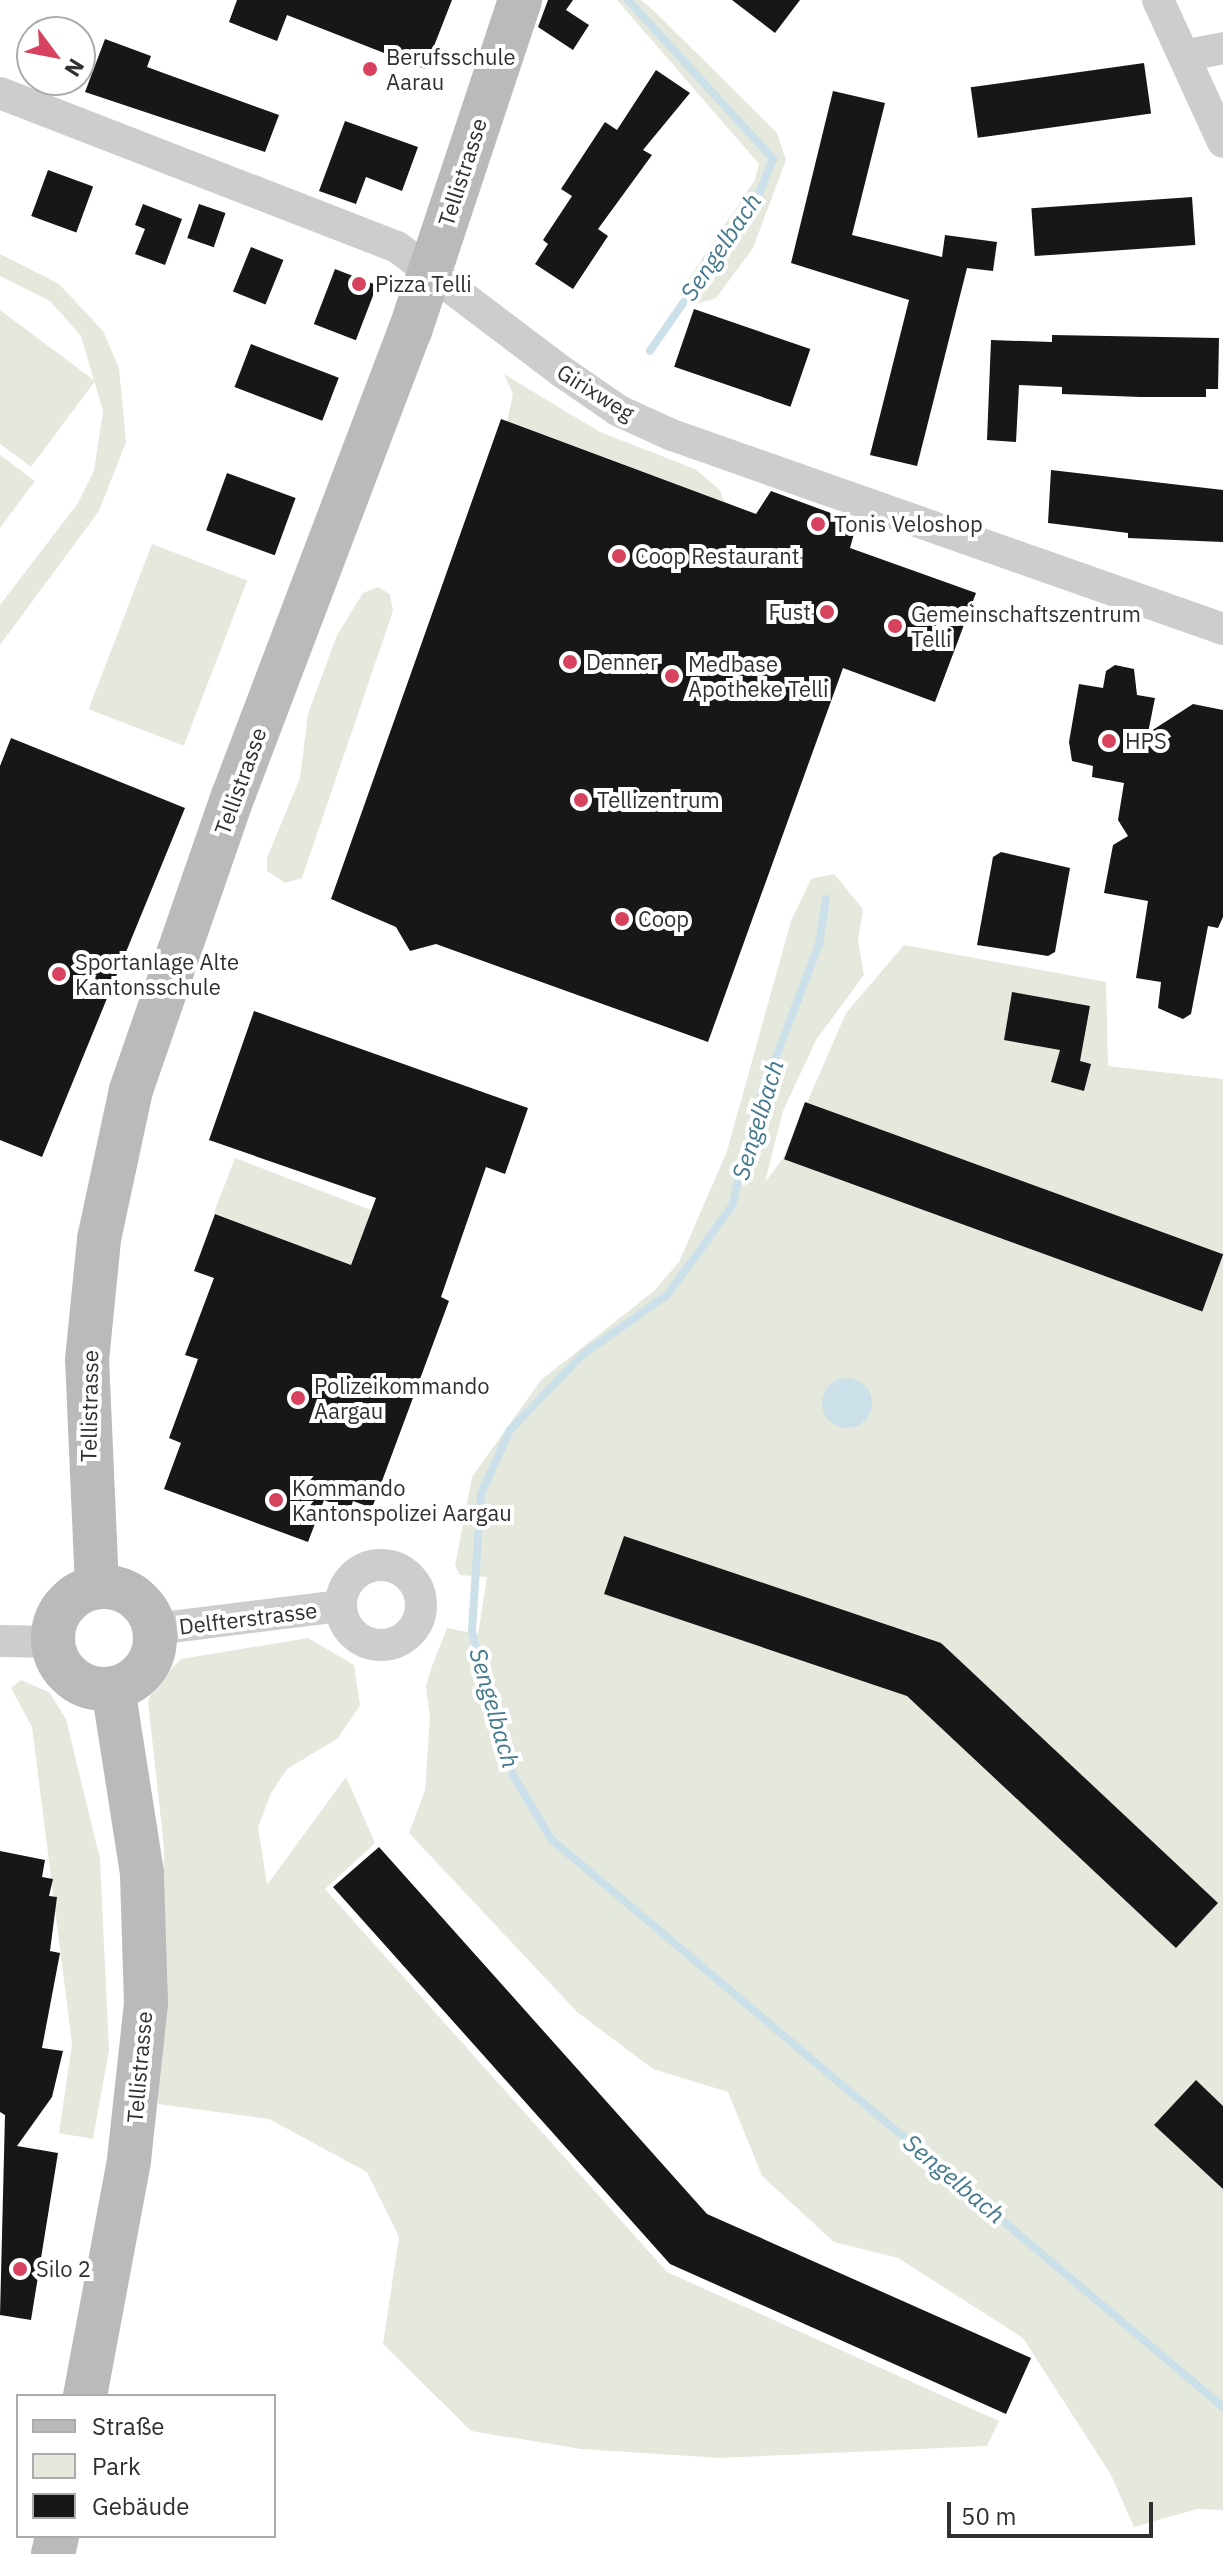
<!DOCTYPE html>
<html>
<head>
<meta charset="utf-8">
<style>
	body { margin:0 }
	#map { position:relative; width:1223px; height:2554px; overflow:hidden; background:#fff; font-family:"IBM Plex Sans",sans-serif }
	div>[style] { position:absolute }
	.green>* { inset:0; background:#e5e9dd; transform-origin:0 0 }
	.water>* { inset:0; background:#cbe0e8 }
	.round { border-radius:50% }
	.stream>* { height:8px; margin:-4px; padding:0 4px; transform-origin:4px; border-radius:4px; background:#cbe0e8 }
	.building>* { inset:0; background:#171717; transform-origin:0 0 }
	.minor>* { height:32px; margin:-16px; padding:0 16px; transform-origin:16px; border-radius:16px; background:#cdcdcd }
	.minor>.ring { margin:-16px; padding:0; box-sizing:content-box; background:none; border:32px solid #cdcdcd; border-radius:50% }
	.secondary>* { height:44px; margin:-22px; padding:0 22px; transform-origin:22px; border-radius:22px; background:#bababa }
	.secondary>.ring { margin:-22px; padding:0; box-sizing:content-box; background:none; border:44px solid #bababa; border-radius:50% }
	.dots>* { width:22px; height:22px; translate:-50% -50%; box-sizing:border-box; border:4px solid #fff; border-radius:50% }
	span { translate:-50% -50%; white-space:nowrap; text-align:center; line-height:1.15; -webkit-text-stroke:8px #fff; paint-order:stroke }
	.poi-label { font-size:22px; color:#303030 }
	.left { translate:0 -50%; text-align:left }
	.right { translate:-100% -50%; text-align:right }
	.street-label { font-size:22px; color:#303030 }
	.water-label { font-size:24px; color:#44798d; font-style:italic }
	.legend { position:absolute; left:16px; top:2394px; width:260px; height:144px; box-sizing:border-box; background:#fff; border:2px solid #acacac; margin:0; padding:10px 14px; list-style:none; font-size:24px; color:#303030 }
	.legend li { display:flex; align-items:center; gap:16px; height:40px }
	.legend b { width:40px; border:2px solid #acacac }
	.north { position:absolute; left:16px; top:16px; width:80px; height:80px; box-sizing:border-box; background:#fff; border:2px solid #acacac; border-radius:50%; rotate:122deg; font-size:22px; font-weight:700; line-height:32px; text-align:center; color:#303030 }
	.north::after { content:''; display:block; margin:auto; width:28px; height:36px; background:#d7435f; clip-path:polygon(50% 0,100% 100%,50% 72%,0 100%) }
	.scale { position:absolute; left:947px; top:2502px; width:206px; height:36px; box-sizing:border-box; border:4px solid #303030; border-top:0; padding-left:10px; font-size:24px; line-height:28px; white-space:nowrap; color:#303030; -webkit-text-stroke:6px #fff; paint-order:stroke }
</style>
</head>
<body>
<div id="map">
	<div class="green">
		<div style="clip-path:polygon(617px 0,641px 0,652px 9px,777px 133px,786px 160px,753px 248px,716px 298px,696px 304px,681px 290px,755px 180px,759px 164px)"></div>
		<div style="clip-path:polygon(0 254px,59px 284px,103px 331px,119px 368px,126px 442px,99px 511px,0 645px,0 605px,78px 503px,94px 471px,103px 411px,81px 336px,50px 301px,0 276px)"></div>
		<div style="clip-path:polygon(0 310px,95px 381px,31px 467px,0 444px)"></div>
		<div style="clip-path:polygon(504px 374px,600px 432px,695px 469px,719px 489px,725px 502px,507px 421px,513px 394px)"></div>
		<div style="clip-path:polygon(0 455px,35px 481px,0 528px)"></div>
		<div style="left:152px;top:544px;width:102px;height:177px;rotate:21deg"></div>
		<div style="clip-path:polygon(378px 587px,390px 594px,393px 611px,302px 878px,285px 883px,267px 871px,267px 858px,300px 778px,308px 714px,337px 635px,363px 593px)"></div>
		<div style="clip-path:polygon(834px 874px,863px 909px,858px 940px,864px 975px,816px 1040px,783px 1111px,765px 1182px,782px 1160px,846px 1013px,904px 945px,1106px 982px,1108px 1066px,1223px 1079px,1223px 2510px,1197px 2509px,1134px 2527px,1111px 2475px,1023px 2338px,898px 2258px,834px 2242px,762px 2176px,728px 2092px,653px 2069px,577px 2012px,409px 1833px,425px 1790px,430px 1718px,426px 1686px,432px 1666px,447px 1628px,478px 1634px,487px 1577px,460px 1575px,455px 1566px,472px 1477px,541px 1380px,654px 1291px,679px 1262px,727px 1151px,791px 921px,811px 879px)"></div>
		<div style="left:235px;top:1158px;width:146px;height:59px;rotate:21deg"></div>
		<div style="clip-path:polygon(308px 1638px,354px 1665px,360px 1706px,337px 1739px,287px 1769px,271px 1793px,258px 1827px,267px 1885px,346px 1777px,375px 1843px,325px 1889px,667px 2272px,999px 2421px,987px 2446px,720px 2458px,581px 2449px,471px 2431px,383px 2344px,399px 2237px,367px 2172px,269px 2119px,158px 2104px,164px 1848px,148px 1702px,154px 1686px,181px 1659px)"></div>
		<div style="clip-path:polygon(21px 1680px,49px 1692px,66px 1719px,100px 1859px,109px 2050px,93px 2139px,59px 2133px,72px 2044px,32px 1727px,11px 1688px)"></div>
	</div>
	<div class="water">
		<div class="round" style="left:822px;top:1378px;width:50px;height:50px"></div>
	</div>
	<div class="stream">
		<div style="left:628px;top:0;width:215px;rotate:47.6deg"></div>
		<div style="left:773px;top:159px;width:38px;rotate:112deg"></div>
		<div style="left:759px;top:194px;width:191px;rotate:124.8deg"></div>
		<div style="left:826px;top:899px;width:46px;rotate:98.8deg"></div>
		<div style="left:819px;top:944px;width:174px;rotate:110.8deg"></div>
		<div style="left:757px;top:1107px;width:102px;rotate:104.2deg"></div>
		<div style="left:732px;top:1206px;width:110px;rotate:126.1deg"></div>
		<div style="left:667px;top:1295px;width:104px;rotate:144.8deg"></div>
		<div style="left:582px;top:1355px;width:104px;rotate:133.8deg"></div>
		<div style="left:510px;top:1430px;width:70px;rotate:114.4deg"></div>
		<div style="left:481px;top:1494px;width:137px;rotate:93.8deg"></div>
		<div style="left:472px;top:1631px;width:88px;rotate:76.1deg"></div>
		<div style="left:493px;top:1716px;width:62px;rotate:71.3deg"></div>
		<div style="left:513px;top:1775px;width:74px;rotate:59.3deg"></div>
		<div style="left:551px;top:1839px;width:880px;rotate:40.21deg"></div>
	</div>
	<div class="building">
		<div style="clip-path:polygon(237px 0,452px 0,425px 69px,287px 15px,277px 41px,229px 22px)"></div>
		<div style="clip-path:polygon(548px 0,573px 0,566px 10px,589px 25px,573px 50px,538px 27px)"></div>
		<div style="clip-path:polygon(732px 0,800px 0,775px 33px)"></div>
		<div style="clip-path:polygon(105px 39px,151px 56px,147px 67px,279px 115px,265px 152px,85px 92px)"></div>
		<div style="left:1144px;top:63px;width:51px;height:175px;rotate:82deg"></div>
		<div style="clip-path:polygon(656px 70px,690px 93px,643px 150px,652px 155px,598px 229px,608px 236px,573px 289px,535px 264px,548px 244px,543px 240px,572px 196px,561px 189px,605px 122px,617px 130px)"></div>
		<div style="clip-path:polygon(833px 91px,885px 103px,852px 235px,942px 257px,945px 235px,997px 242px,993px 271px,967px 268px,917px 466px,870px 455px,909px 300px,791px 263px)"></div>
		<div style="clip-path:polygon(345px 121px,418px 147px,402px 191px,366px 177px,356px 204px,319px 191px)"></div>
		<div style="left:48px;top:170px;width:48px;height:49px;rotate:20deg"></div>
		<div style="left:1192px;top:197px;width:48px;height:161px;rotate:86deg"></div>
		<div style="clip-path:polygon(143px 204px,182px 219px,165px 265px,135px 254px,145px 229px,135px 225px)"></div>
		<div style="left:199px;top:204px;width:28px;height:36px;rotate:19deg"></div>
		<div style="left:251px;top:247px;width:35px;height:48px;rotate:22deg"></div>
		<div style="left:335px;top:269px;width:45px;height:59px;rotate:21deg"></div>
		<div style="left:694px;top:309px;width:123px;height:61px;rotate:19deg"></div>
		<div style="clip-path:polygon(1052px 335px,1219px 338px,1218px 389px,1206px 389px,1206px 397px,1140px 397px,1062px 394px,1062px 387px,1019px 385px,1016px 442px,987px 440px,991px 340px,1052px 342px)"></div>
		<div style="left:251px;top:344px;width:94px;height:46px;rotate:21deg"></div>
		<div style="clip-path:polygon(501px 419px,756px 514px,771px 491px,847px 519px,855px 530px,850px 548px,976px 593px,935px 702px,843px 668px,708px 1042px,436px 944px,410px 951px,396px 927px,331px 899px)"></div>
		<div style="clip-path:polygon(1051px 470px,1223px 490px,1223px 542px,1128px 538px,1128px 533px,1048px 523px)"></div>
		<div style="left:227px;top:473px;width:73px;height:61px;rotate:20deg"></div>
		<div style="clip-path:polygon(1115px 665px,1134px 669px,1137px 695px,1155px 698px,1148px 733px,1193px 704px,1223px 710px,1223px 917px,1218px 928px,1208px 926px,1191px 1014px,1183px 1019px,1158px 1008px,1161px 982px,1136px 978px,1148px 901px,1104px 893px,1113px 845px,1128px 836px,1118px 820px,1124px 783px,1092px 777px,1093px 766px,1072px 761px,1069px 742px,1079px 684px,1103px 688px,1106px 671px)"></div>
		<div style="clip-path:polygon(11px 738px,185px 808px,42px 1157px,0 1140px,0 766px)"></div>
		<div style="clip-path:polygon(1001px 852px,1070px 868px,1055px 952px,1048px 956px,977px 945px,993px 857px)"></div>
		<div style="clip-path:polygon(1012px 992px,1090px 1006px,1080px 1061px,1091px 1064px,1084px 1091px,1051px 1082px,1060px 1050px,1004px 1040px)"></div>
		<div style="clip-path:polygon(254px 1011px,528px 1108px,505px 1174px,486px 1167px,441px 1297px,449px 1301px,372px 1508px,353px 1501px,350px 1510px,324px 1500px,308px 1542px,164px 1489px,181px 1443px,169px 1438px,198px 1359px,185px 1355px,214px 1278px,194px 1271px,215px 1214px,351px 1265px,376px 1198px,209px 1140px)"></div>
		<div style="left:805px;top:1102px;width:445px;height:61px;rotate:20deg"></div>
		<div style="clip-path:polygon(624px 1536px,941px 1643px,1218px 1903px,1176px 1948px,907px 1696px,604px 1594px)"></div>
		<div style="clip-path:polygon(379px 1847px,707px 2214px,1031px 2358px,1006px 2414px,670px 2264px,333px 1887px)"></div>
		<div style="clip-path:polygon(0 1851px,45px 1860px,42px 1877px,53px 1879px,49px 1896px,57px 1897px,50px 1951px,60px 1953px,42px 2048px,63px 2051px,52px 2097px,17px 2146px,58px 2153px,31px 2320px,0 2315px,5px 2115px,0 2112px)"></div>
		<div style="clip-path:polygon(1196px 2080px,1223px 2106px,1223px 2189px,1154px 2125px)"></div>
	</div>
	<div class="minor">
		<div style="left:1158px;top:0;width:156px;rotate:65.4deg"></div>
		<div style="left:1188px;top:55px;width:36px;rotate:-11deg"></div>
		<div style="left:0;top:93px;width:426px;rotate:21.2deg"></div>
		<div style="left:397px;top:247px;width:206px;rotate:37.1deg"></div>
		<div style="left:561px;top:371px;width:70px;rotate:34.6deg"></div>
		<div style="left:619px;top:411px;width:58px;rotate:24.4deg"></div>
		<div style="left:672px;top:435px;width:584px;rotate:19.4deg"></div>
		<div class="ring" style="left:341px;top:1565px;width:48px;height:48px"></div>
		<div style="left:155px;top:1629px;width:186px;rotate:-7.1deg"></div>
		<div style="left:0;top:1641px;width:54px;rotate:1.1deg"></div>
	</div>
	<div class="secondary">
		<div style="left:97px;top:1587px;width:227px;rotate:-92.5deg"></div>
		<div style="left:87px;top:1360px;width:122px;rotate:-84.3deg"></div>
		<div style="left:99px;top:1239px;width:152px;rotate:-77.9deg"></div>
		<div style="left:131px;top:1090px;width:311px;rotate:-70.9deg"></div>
		<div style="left:233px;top:796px;width:498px;rotate:-69.2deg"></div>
		<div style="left:410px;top:331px;width:349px;rotate:-71.6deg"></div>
		<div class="ring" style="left:53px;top:1587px;width:58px;height:58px"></div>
		<div style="left:85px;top:2396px;width:240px;rotate:-79.4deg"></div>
		<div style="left:129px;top:2160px;width:158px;rotate:-83.8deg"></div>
		<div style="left:146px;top:2003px;width:130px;rotate:-91.8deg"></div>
		<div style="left:142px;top:1873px;width:187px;rotate:-98.9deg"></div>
		<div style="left:53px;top:2554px;width:18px;rotate:-77deg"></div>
	</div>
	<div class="dots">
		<div style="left:370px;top:69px;background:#d7435f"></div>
		<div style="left:359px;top:284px;background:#d7435f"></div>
		<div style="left:818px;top:524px;background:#d7435f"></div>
		<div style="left:619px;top:556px;background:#d7435f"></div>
		<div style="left:827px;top:612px;background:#d7435f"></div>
		<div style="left:895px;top:626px;background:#d7435f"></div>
		<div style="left:570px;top:662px;background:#d7435f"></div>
		<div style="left:672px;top:676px;background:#d7435f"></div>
		<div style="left:1109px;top:741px;background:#d7435f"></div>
		<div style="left:581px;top:800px;background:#d7435f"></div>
		<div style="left:622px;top:919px;background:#d7435f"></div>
		<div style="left:59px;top:974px;background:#d7435f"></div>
		<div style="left:298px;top:1398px;background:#d7435f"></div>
		<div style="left:276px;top:1500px;background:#d7435f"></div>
		<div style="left:20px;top:2269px;background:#d7435f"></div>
	</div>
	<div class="poi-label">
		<span class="left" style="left:386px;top:69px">Berufsschule<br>Aarau</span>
		<span class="left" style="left:375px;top:284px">Pizza Telli</span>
		<span class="left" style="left:834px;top:524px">Tonis Veloshop</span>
		<span class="left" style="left:635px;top:556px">Coop Restaurant</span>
		<span class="right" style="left:811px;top:612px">Fust</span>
		<span class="left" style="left:911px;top:626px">Gemeinschaftszentrum<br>Telli</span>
		<span class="left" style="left:586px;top:662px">Denner</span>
		<span class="left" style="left:688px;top:676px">Medbase<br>Apotheke Telli</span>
		<span class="left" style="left:1125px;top:741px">HPS</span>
		<span class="left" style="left:597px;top:800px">Tellizentrum</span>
		<span class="left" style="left:638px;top:919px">Coop</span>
		<span class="left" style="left:75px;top:974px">Sportanlage Alte<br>Kantonsschule</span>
		<span class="left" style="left:314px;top:1398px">Polizeikommando<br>Aargau</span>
		<span class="left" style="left:292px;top:1500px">Kommando<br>Kantonspolizei Aargau</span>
		<span class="left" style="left:36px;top:2269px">Silo 2</span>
	</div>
	<div class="street-label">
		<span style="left:462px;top:172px;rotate:-72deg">Tellistrasse</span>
		<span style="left:596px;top:392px;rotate:32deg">Girixweg</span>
		<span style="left:240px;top:781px;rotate:-70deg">Tellistrasse</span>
		<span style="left:89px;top:1406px;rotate:-89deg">Tellistrasse</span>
		<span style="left:248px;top:1618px;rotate:-7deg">Delfterstrasse</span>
		<span style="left:139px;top:2067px;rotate:-85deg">Tellistrasse</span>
	</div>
	<div class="water-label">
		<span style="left:721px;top:247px;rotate:-56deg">Sengelbach</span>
		<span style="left:758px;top:1120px;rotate:-73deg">Sengelbach</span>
		<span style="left:494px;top:1708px;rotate:74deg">Sengelbach</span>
		<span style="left:954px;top:2179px;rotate:40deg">Sengelbach</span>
	</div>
	<ul class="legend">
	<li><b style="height:10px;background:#bababa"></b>Straße</li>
	<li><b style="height:22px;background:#e5e9dd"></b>Park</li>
	<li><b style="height:22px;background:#171717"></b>Gebäude</li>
	</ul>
	<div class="north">N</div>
	<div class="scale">50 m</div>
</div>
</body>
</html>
